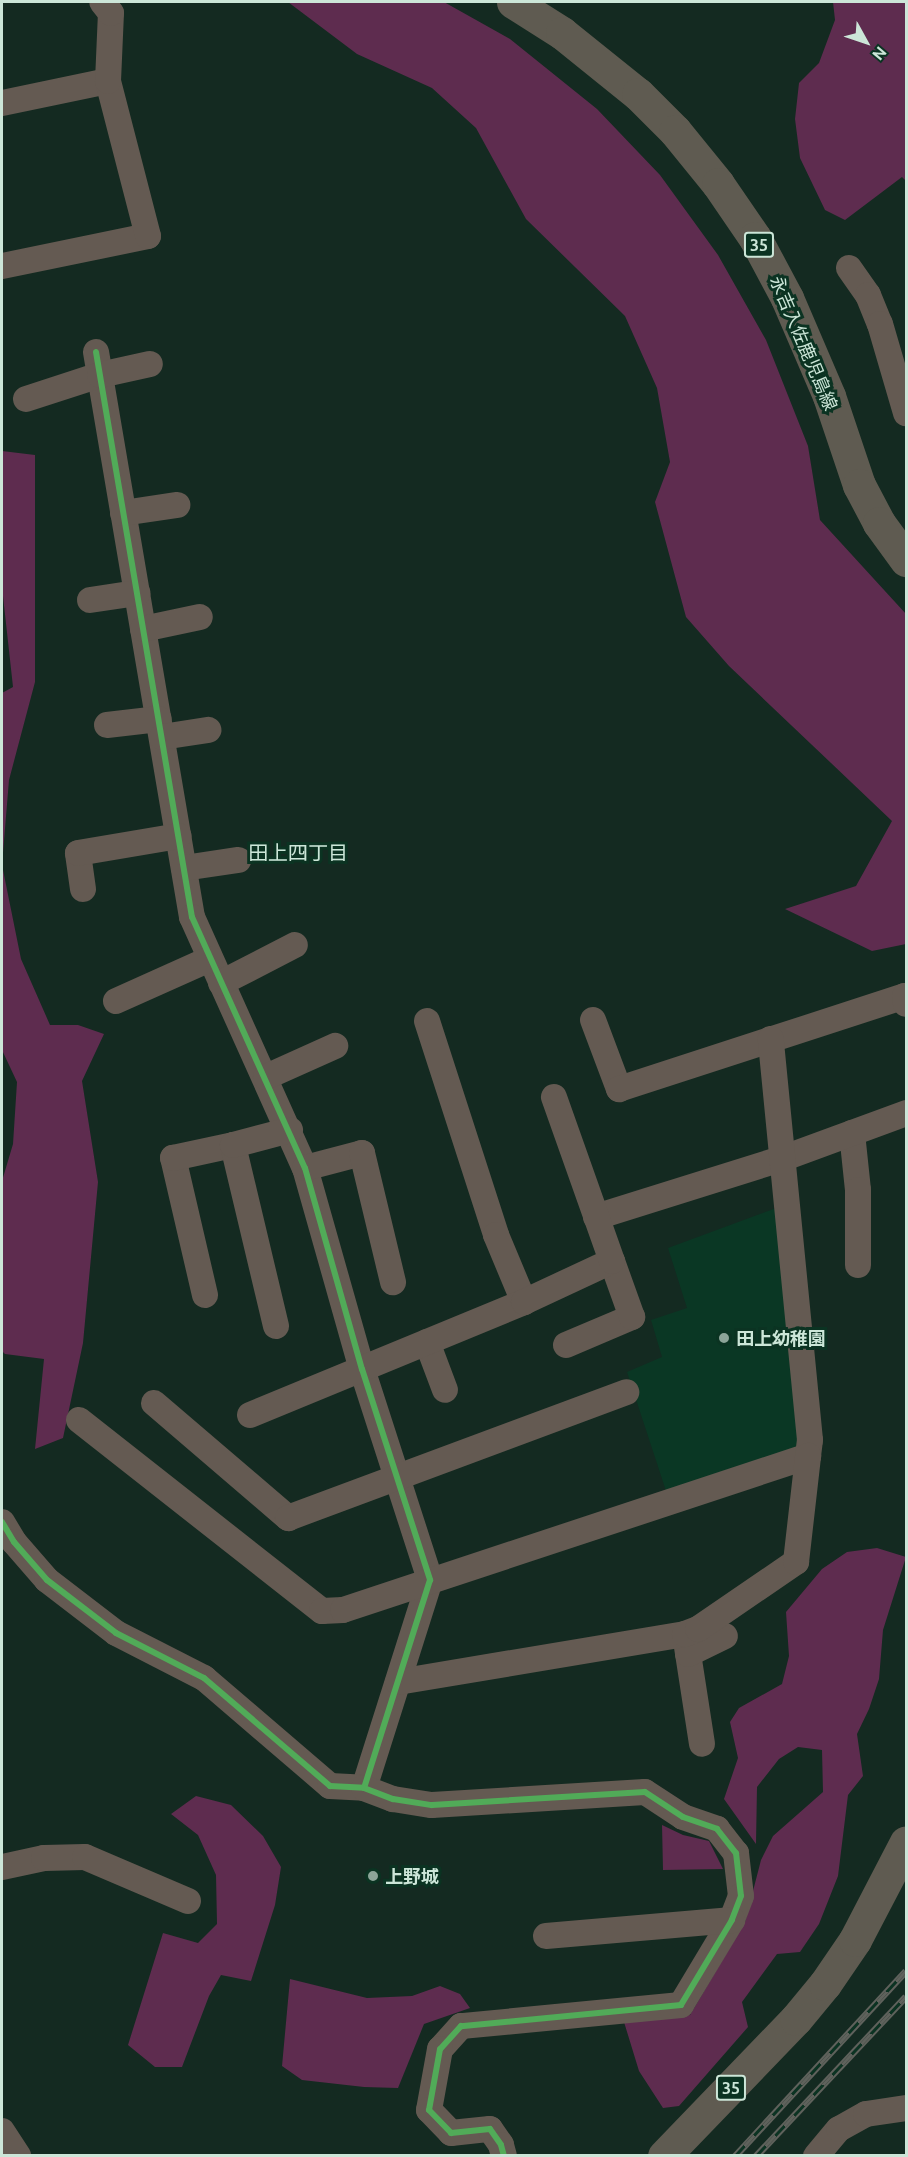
<!DOCTYPE html>
<html>
<head>
<meta charset="utf-8">
<style>
	body { margin:0 }
	#map { position:relative; width:908px; height:2157px; overflow:hidden; background:#142a21; font-family:Ubuntu,"Noto Sans JP",sans-serif }
	div>[style] { position:absolute }
	.built>* { inset:0; background:#0a3724 }
	.green>* { inset:0; background:#5e2c4f }
	.minor>* { height:26px; margin:-13px; padding:0 13px; transform-origin:13px; border-radius:13px; background:#645a52 }
	.major>* { height:33px; margin:-16.5px; padding:0 16.5px; transform-origin:16.5px; border-radius:16.5px; background:#5f5b51 }
	.rail>* { height:7px; margin-top:-3.5px; transform-origin:0; background:repeating-linear-gradient(90deg,#0b3322 0 14px,#5f625c 0 28px); box-sizing:border-box; border-block:2px solid #5f625c }
	.cycleway>* { height:6px; margin:-3px; padding:0 3px; transform-origin:3px; border-radius:3px; background:#51ab58 }
	.dots>* { width:16px; height:16px; translate:-50% -50%; box-sizing:border-box; border:3px solid #0b3322; border-radius:50% }
	span { translate:-50% -50%; white-space:nowrap; text-align:center; line-height:1.15; -webkit-text-stroke:6px #0b3322; paint-order:stroke }
	.shield-label span { padding:2px 4px; background:#0b3322; border:2px solid; border-radius:4px; -webkit-text-stroke-width:0 }
	.shield-label { font-size:16px; color:#cce6d8; font-weight:700 }
	.street-label { font-size:18px; color:#cce6d8 }
	.poi-label { font-size:18px; color:#cce6d8; font-weight:700 }
	.left { translate:0 -50%; text-align:left }
	.neighbourhood-label { font-size:20px; color:#cce6d8 }
	.frame { position:absolute; inset:0; border:3px solid #cce6d8; pointer-events:none }
	.north { position:absolute; left:836px; top:12px; width:60px; height:60px; -webkit-text-stroke:4px #0b3322; paint-order:stroke; rotate:130deg; font-size:16px; font-weight:700; line-height:24px; text-align:center; color:#cce6d8 }
	.north::after { content:''; display:block; margin:auto; width:21px; height:27px; background:#cce6d8; clip-path:polygon(50% 0,100% 100%,50% 72%,0 100%) }
</style>
</head>
<body>
<div id="map">
	<div class="built">
		<div style="clip-path:polygon(779px 1207px,801px 1438px,791px 1454px,667px 1494px,627px 1372px,662px 1357px,651px 1320px,687px 1308px,668px 1248px)"></div>
	</div>
	<div class="green">
		<div style="clip-path:polygon(288px 2px,444px 2px,510px 39px,597px 109px,660px 175px,718px 255px,766px 340px,808px 446px,820px 520px,906px 614px,906px 944px,872px 951px,785px 909px,856px 886px,892px 821px,729px 666px,686px 617px,655px 502px,670px 462px,657px 388px,625px 316px,526px 219px,476px 128px,432px 88px,357px 54px)"></div>
		<div style="clip-path:polygon(833px 2px,906px 2px,906px 181px,902px 177px,845px 220px,825px 210px,800px 158px,795px 119px,799px 83px,819px 63px,835px 20px)"></div>
		<div style="clip-path:polygon(2px 451px,35px 455px,35px 682px,9px 780px,2px 865px,21px 959px,50px 1025px,78px 1025px,104px 1034px,82px 1081px,98px 1182px,83px 1343px,63px 1438px,35px 1449px,44px 1359px,5px 1354px,2px 1351px,2px 1181px,13px 1144px,17px 1082px,2px 1050px,2px 693px,13px 687px,2px 587px)"></div>
		<div style="clip-path:polygon(877px 1548px,906px 1557px,883px 1630px,879px 1679px,869px 1709px,857px 1734px,863px 1776px,848px 1795px,838px 1876px,819px 1924px,800px 1952px,777px 1954px,742px 2002px,748px 2027px,679px 2106px,663px 2108px,639px 2071px,624px 2022px,690px 2015px,745px 1922px,761px 1860px,773px 1836px,823px 1792px,822px 1750px,798px 1747px,779px 1759px,757px 1787px,756px 1844px,724px 1799px,738px 1758px,730px 1722px,739px 1708px,782px 1684px,789px 1656px,786px 1612px,822px 1569px,847px 1552px)"></div>
		<div style="clip-path:polygon(196px 1796px,231px 1805px,263px 1836px,281px 1867px,275px 1905px,251px 1981px,221px 1975px,209px 1996px,182px 2067px,155px 2067px,128px 2045px,163px 1933px,198px 1943px,217px 1924px,216px 1875px,198px 1835px,171px 1814px)"></div>
		<div style="clip-path:polygon(662px 1825px,683px 1835px,709px 1841px,723px 1869px,663px 1870px)"></div>
		<div style="clip-path:polygon(290px 1979px,367px 1998px,412px 1996px,440px 1986px,460px 1994px,470px 2008px,424px 2024px,398px 2088px,364px 2087px,302px 2080px,282px 2066px)"></div>
	</div>
	<div class="minor">
		<div style="left:2px;top:103px;width:108px;rotate:-11.7deg"></div>
		<div style="left:2px;top:266px;width:149px;rotate:-11.6deg"></div>
		<div style="left:148px;top:236px;width:160px;rotate:-104.5deg"></div>
		<div style="left:108px;top:81px;width:68px;rotate:-87.5deg"></div>
		<div style="left:111px;top:13px;width:14px;rotate:-129deg"></div>
		<div style="left:849px;top:268px;width:33px;rotate:55deg"></div>
		<div style="left:868px;top:295px;width:31px;rotate:68deg"></div>
		<div style="left:880px;top:324px;width:93px;rotate:73.7deg"></div>
		<div style="left:96px;top:352px;width:573px;rotate:80.36deg"></div>
		<div style="left:192px;top:917px;width:275px;rotate:65.8deg"></div>
		<div style="left:305px;top:1168px;width:209px;rotate:74.2deg"></div>
		<div style="left:362px;top:1369px;width:222px;rotate:72.1deg"></div>
		<div style="left:430px;top:1580px;width:218px;rotate:107.6deg"></div>
		<div style="left:26px;top:399px;width:78px;rotate:-18deg"></div>
		<div style="left:100px;top:375px;width:51px;rotate:-12.4deg"></div>
		<div style="left:123px;top:513px;width:55px;rotate:-8.4deg"></div>
		<div style="left:90px;top:600px;width:48px;rotate:-8.5deg"></div>
		<div style="left:143px;top:629px;width:58px;rotate:-11.9deg"></div>
		<div style="left:107px;top:725px;width:52px;rotate:-6.6deg"></div>
		<div style="left:162px;top:737px;width:47px;rotate:-8.7deg"></div>
		<div style="left:184px;top:868px;width:55px;rotate:-8.4deg"></div>
		<div style="left:83px;top:889px;width:36px;rotate:-98deg"></div>
		<div style="left:78px;top:853px;width:102px;rotate:-9.6deg"></div>
		<div style="left:221px;top:983px;width:83px;rotate:-27.2deg"></div>
		<div style="left:116px;top:1001px;width:103px;rotate:-24.1deg"></div>
		<div style="left:593px;top:1020px;width:74px;rotate:69.4deg"></div>
		<div style="left:619px;top:1089px;width:301px;rotate:-18deg"></div>
		<div style="left:905px;top:996px;width:8px;rotate:83deg"></div>
		<div style="left:427px;top:1021px;width:225px;rotate:72.1deg"></div>
		<div style="left:496px;top:1235px;width:73px;rotate:67.3deg"></div>
		<div style="left:266px;top:1077px;width:76px;rotate:-24.2deg"></div>
		<div style="left:852px;top:1133px;width:57px;rotate:84deg"></div>
		<div style="left:858px;top:1190px;width:75px;rotate:90deg"></div>
		<div style="left:305px;top:1168px;width:59px;rotate:-14.7deg"></div>
		<div style="left:362px;top:1153px;width:133px;rotate:76.5deg"></div>
		<div style="left:596px;top:1217px;width:197px;rotate:-17.4deg"></div>
		<div style="left:784px;top:1158px;width:130px;rotate:-20.2deg"></div>
		<div style="left:205px;top:1295px;width:141px;rotate:-103.1deg"></div>
		<div style="left:173px;top:1158px;width:61px;rotate:-12.2deg"></div>
		<div style="left:276px;top:1326px;width:186px;rotate:-103.4deg"></div>
		<div style="left:233px;top:1145px;width:59px;rotate:-14.7deg"></div>
		<div style="left:427px;top:1342px;width:51px;rotate:69.4deg"></div>
		<div style="left:566px;top:1345px;width:72px;rotate:-23deg"></div>
		<div style="left:632px;top:1317px;width:59px;rotate:-109.7deg"></div>
		<div style="left:154px;top:1403px;width:177px;rotate:40.6deg"></div>
		<div style="left:288px;top:1518px;width:361px;rotate:-20.4deg"></div>
		<div style="left:250px;top:1415px;width:296px;rotate:-22.4deg"></div>
		<div style="left:524px;top:1302px;width:97px;rotate:-25deg"></div>
		<div style="left:612px;top:1261px;width:174px;rotate:-109.5deg"></div>
		<div style="left:79px;top:1420px;width:309px;rotate:38.2deg"></div>
		<div style="left:322px;top:1611px;width:21px;rotate:-3deg"></div>
		<div style="left:343px;top:1610px;width:490px;rotate:-18.3deg"></div>
		<div style="left:808px;top:1456px;width:16px;rotate:-83deg"></div>
		<div style="left:810px;top:1440px;width:403px;rotate:-95.6deg"></div>
		<div style="left:2px;top:1522px;width:23px;rotate:59deg"></div>
		<div style="left:14px;top:1542px;width:50px;rotate:49deg"></div>
		<div style="left:47px;top:1580px;width:87px;rotate:37.5deg"></div>
		<div style="left:116px;top:1633px;width:99px;rotate:27.1deg"></div>
		<div style="left:204px;top:1678px;width:166px;rotate:40.6deg"></div>
		<div style="left:330px;top:1786px;width:34px;rotate:3deg"></div>
		<div style="left:364px;top:1788px;width:31px;rotate:21deg"></div>
		<div style="left:393px;top:1799px;width:39px;rotate:9deg"></div>
		<div style="left:432px;top:1805px;width:213px;rotate:-3.5deg"></div>
		<div style="left:645px;top:1792px;width:45px;rotate:33.3deg"></div>
		<div style="left:683px;top:1817px;width:36px;rotate:19deg"></div>
		<div style="left:717px;top:1829px;width:31px;rotate:52deg"></div>
		<div style="left:736px;top:1853px;width:43px;rotate:83.4deg"></div>
		<div style="left:741px;top:1896px;width:26px;rotate:111deg"></div>
		<div style="left:732px;top:1920px;width:99px;rotate:121deg"></div>
		<div style="left:681px;top:2005px;width:221px;rotate:174.5deg"></div>
		<div style="left:461px;top:2026px;width:31px;rotate:132deg"></div>
		<div style="left:440px;top:2049px;width:62px;rotate:100.2deg"></div>
		<div style="left:429px;top:2110px;width:32px;rotate:46deg"></div>
		<div style="left:451px;top:2133px;width:39px;rotate:-6deg"></div>
		<div style="left:490px;top:2129px;width:19px;rotate:55deg"></div>
		<div style="left:501px;top:2145px;width:11px;rotate:75deg"></div>
		<div style="left:685px;top:1634px;width:111px;rotate:81.2deg"></div>
		<div style="left:688px;top:1654px;width:41px;rotate:-25.9deg"></div>
		<div style="left:398px;top:1682px;width:291px;rotate:-9.5deg"></div>
		<div style="left:685px;top:1634px;width:14px;rotate:-21deg"></div>
		<div style="left:698px;top:1629px;width:119px;rotate:-34.4deg"></div>
		<div style="left:796px;top:1562px;width:107px;rotate:-83.5deg"></div>
		<div style="left:2px;top:1867px;width:43px;rotate:-12.1deg"></div>
		<div style="left:44px;top:1858px;width:41px;rotate:-1.4deg"></div>
		<div style="left:85px;top:1857px;width:112px;rotate:23.1deg"></div>
		<div style="left:546px;top:1936px;width:187px;rotate:-4.9deg"></div>
		<div style="left:2px;top:2131px;width:30px;rotate:57deg"></div>
		<div style="left:816px;top:2156px;width:35px;rotate:-50deg"></div>
		<div style="left:839px;top:2129px;width:31px;rotate:-29deg"></div>
		<div style="left:866px;top:2114px;width:40px;rotate:-8.5deg"></div>
	</div>
	<div class="major">
		<div style="left:513px;top:2px;width:58px;rotate:32.3deg"></div>
		<div style="left:562px;top:33px;width:97px;rotate:38.8deg"></div>
		<div style="left:638px;top:94px;width:52px;rotate:45deg"></div>
		<div style="left:675px;top:131px;width:68px;rotate:50.9deg"></div>
		<div style="left:718px;top:184px;width:65px;rotate:55.6deg"></div>
		<div style="left:755px;top:238px;width:68px;rotate:61.9deg"></div>
		<div style="left:787px;top:298px;width:107px;rotate:66.8deg"></div>
		<div style="left:829px;top:396px;width:94px;rotate:71.4deg"></div>
		<div style="left:859px;top:485px;width:43px;rotate:62.2deg"></div>
		<div style="left:879px;top:523px;width:46px;rotate:53.9deg"></div>
		<div style="left:664px;top:2156px;width:190px;rotate:-46.1deg"></div>
		<div style="left:796px;top:2019px;width:45px;rotate:-50.4deg"></div>
		<div style="left:825px;top:1984px;width:53px;rotate:-55.7deg"></div>
		<div style="left:855px;top:1940px;width:110px;rotate:-62.5deg"></div>
	</div>
	<div class="rail">
		<div style="left:735px;top:2156px;width:252px;rotate:-47.3deg"></div>
		<div style="left:756px;top:2156px;width:219px;rotate:-46.8deg"></div>
	</div>
	<div class="cycleway">
		<div style="left:96px;top:352px;width:573px;rotate:80.36deg"></div>
		<div style="left:192px;top:917px;width:275px;rotate:65.8deg"></div>
		<div style="left:305px;top:1168px;width:209px;rotate:74.2deg"></div>
		<div style="left:362px;top:1369px;width:222px;rotate:72.1deg"></div>
		<div style="left:430px;top:1580px;width:218px;rotate:107.6deg"></div>
		<div style="left:2px;top:1522px;width:23px;rotate:59deg"></div>
		<div style="left:14px;top:1542px;width:50px;rotate:49deg"></div>
		<div style="left:47px;top:1580px;width:87px;rotate:37.5deg"></div>
		<div style="left:116px;top:1633px;width:99px;rotate:27.1deg"></div>
		<div style="left:204px;top:1678px;width:166px;rotate:40.6deg"></div>
		<div style="left:330px;top:1786px;width:34px;rotate:3deg"></div>
		<div style="left:364px;top:1788px;width:31px;rotate:21deg"></div>
		<div style="left:393px;top:1799px;width:39px;rotate:9deg"></div>
		<div style="left:432px;top:1805px;width:213px;rotate:-3.5deg"></div>
		<div style="left:645px;top:1792px;width:45px;rotate:33.3deg"></div>
		<div style="left:683px;top:1817px;width:36px;rotate:19deg"></div>
		<div style="left:717px;top:1829px;width:31px;rotate:52deg"></div>
		<div style="left:736px;top:1853px;width:43px;rotate:83.4deg"></div>
		<div style="left:741px;top:1896px;width:26px;rotate:111deg"></div>
		<div style="left:732px;top:1920px;width:99px;rotate:121deg"></div>
		<div style="left:681px;top:2005px;width:221px;rotate:174.5deg"></div>
		<div style="left:461px;top:2026px;width:31px;rotate:132deg"></div>
		<div style="left:440px;top:2049px;width:62px;rotate:100.2deg"></div>
		<div style="left:429px;top:2110px;width:32px;rotate:46deg"></div>
		<div style="left:451px;top:2133px;width:39px;rotate:-6deg"></div>
		<div style="left:490px;top:2129px;width:19px;rotate:55deg"></div>
		<div style="left:501px;top:2145px;width:11px;rotate:75deg"></div>
	</div>
	<div class="dots">
		<div style="left:724px;top:1338px;background:#8ca498"></div>
		<div style="left:373px;top:1876px;background:#8ca498"></div>
	</div>
	<div class="shield-label">
		<span style="left:759px;top:245px">35</span>
		<span style="left:731px;top:2088px">35</span>
	</div>
	<div class="street-label">
		<span style="left:804px;top:343px;rotate:67deg">永吉入佐鹿児島線</span>
	</div>
	<div class="poi-label">
		<span class="left" style="left:736px;top:1338px">田上幼稚園</span>
		<span class="left" style="left:385px;top:1876px">上野城</span>
	</div>
	<div class="neighbourhood-label">
		<span style="left:298px;top:852px">田上四丁目</span>
	</div>
	<div class="frame"></div>
	<div class="north">N</div>
</div>
</body>
</html>
